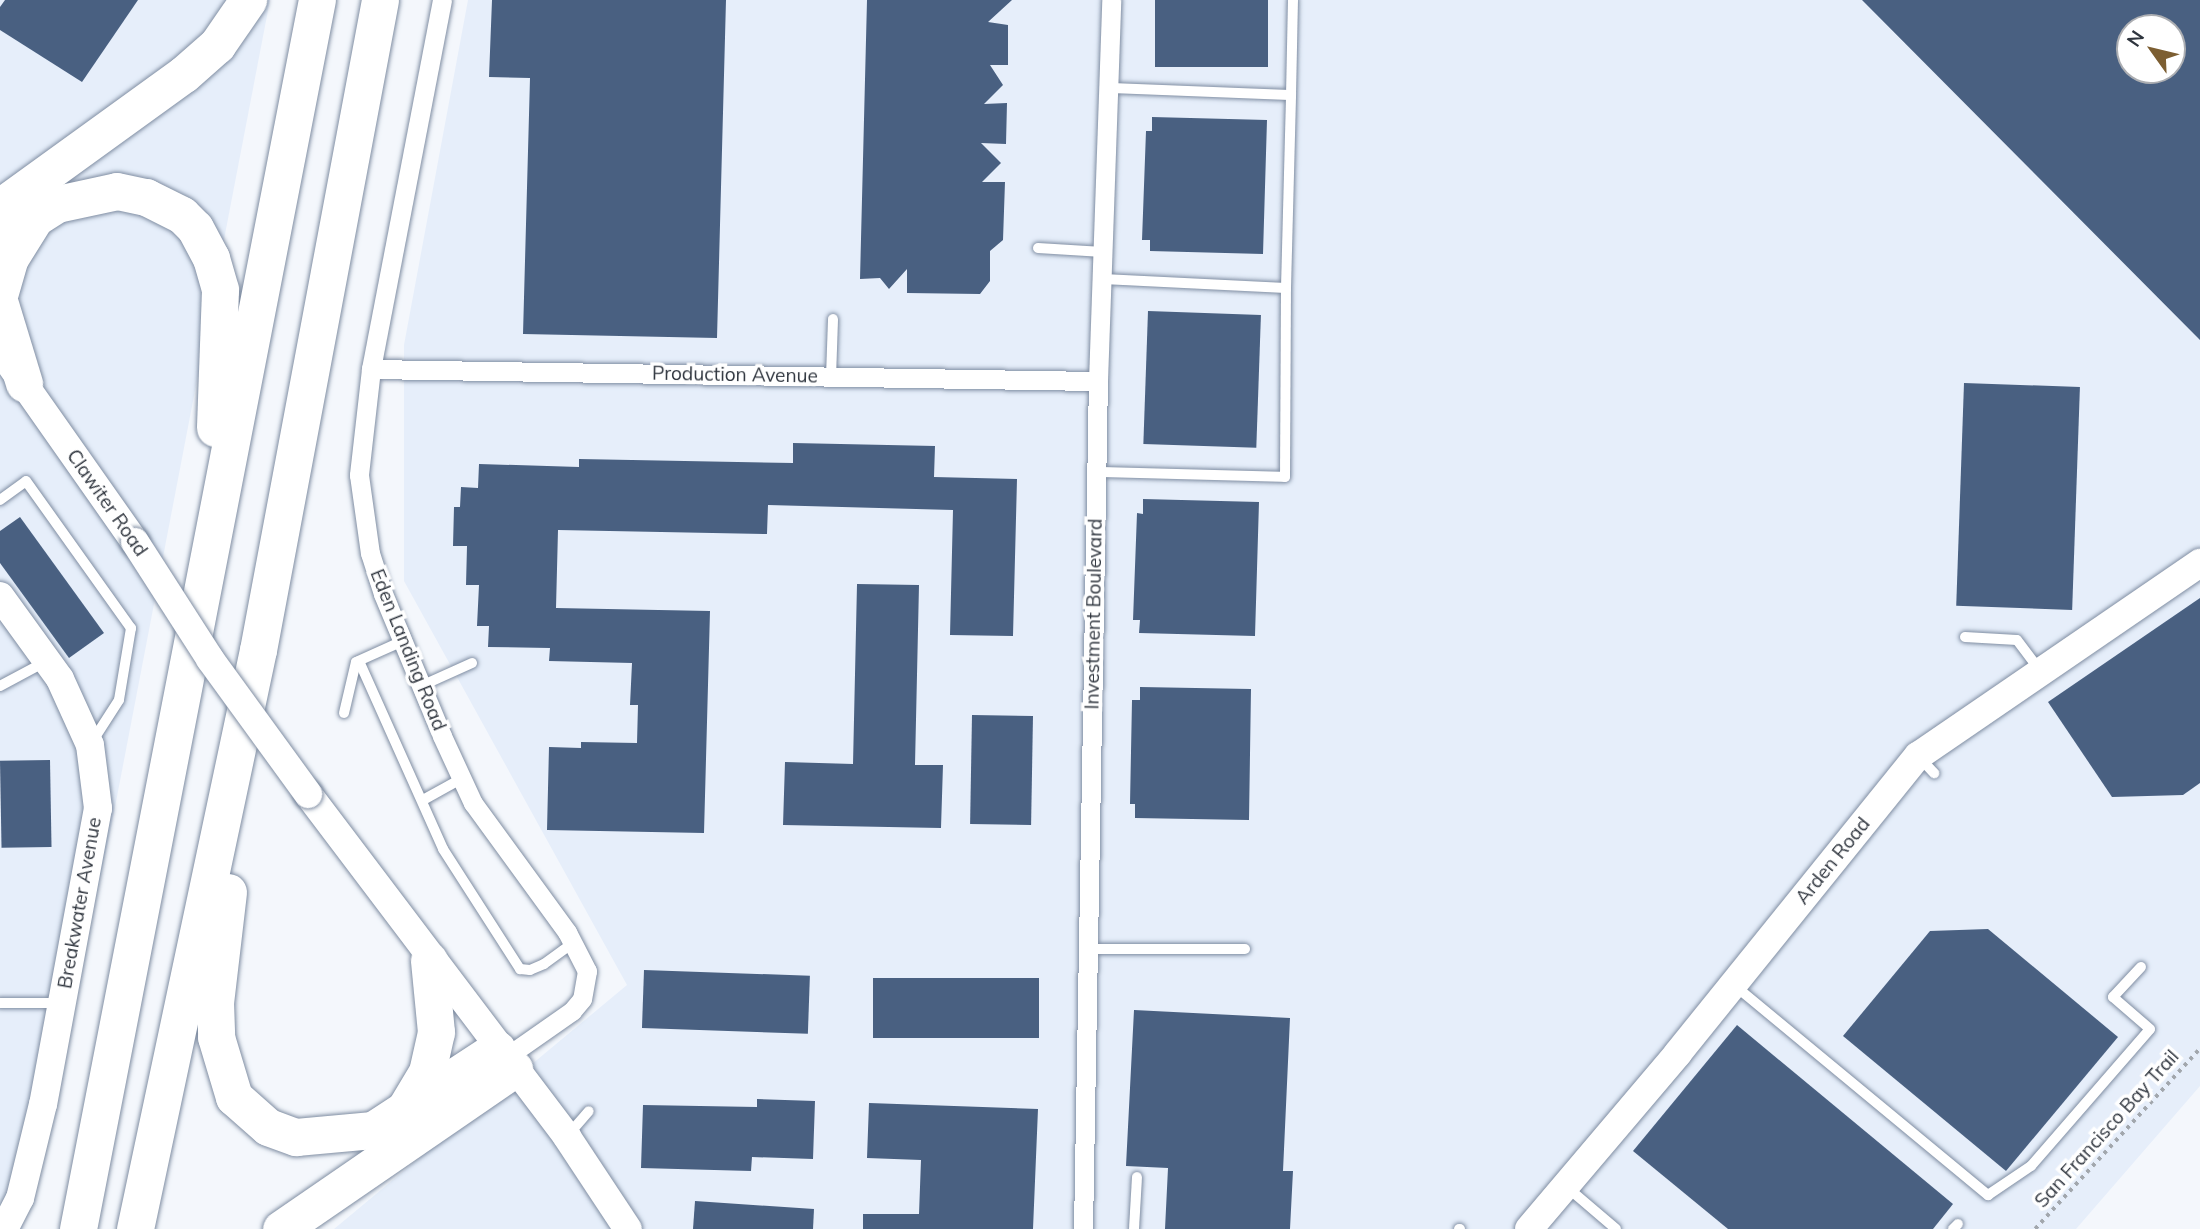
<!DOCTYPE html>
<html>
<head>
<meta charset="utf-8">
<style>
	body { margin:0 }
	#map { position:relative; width:2200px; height:1229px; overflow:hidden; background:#f4f7fc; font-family:Mulish,sans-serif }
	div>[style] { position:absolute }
	.built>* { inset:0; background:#e6eefa }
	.building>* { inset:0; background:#496081; transform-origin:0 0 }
	.path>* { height:3.5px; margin-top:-1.75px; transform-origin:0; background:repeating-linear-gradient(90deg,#a2a7ad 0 3.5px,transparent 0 8.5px) }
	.roads { filter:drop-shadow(0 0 2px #7f8da2) drop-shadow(0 0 2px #7f8da2) }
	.lane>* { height:10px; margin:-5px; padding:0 5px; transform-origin:5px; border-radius:5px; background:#fff }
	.street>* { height:19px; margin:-9.5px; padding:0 9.5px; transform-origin:9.5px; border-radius:9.5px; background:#fff }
	.secondary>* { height:28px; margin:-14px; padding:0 14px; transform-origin:14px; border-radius:14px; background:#fff }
	.highway>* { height:37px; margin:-18.5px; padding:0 18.5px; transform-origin:18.5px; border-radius:18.5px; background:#fff }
	.bridges { filter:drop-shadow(0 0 2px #7f8da2) drop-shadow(0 0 2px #7f8da2) }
	.secondary-bridge>* { height:28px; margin:-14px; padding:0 14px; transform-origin:14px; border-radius:14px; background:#fff }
	span { translate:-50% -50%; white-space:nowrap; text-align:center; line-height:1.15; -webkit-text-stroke:7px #fff; paint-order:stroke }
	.street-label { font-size:19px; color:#2f353e }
	.north { position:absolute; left:2116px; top:14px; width:70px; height:70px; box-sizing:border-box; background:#fff; border:2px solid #acaeb2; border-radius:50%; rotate:304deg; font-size:19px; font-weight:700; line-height:28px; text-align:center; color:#2f353e }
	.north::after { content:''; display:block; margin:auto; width:24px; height:32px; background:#7c5e32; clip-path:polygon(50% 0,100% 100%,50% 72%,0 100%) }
</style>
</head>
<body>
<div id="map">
	<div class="built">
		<div style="clip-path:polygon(0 0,270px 0,110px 833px,22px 1229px,0 1229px)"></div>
		<div style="clip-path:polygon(evenodd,468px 0,2200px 0,2200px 1086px,2076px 1229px,334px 1229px,627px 985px,404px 581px,404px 345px,468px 0,2130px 28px,2172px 28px,2172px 70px,2130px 70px,2130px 28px)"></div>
	</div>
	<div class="building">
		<div style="clip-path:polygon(5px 0,138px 0,82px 82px,0 30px,0 7px)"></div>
		<div style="clip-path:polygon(492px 0,726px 0,717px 338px,523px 334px,530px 78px,489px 77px)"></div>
		<div style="clip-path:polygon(867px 0,1012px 0,988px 22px,1008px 25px,1008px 65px,990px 65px,1003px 85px,984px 104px,1007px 103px,1006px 144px,981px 143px,1001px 163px,982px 182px,1005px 182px,1003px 240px,990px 251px,990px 281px,980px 294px,907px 293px,907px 269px,889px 289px,880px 278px,860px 279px)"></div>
		<div style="left:1155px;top:0;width:113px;height:67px"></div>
		<div style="clip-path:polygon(evenodd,1862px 0,2200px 0,2200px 340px,1862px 0,2130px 28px,2172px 28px,2172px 70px,2130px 70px,2130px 28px)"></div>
		<div style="clip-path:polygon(1152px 117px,1267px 120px,1263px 254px,1150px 251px,1150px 240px,1142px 240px,1146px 131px,1152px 131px)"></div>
		<div style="left:1148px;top:311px;width:113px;height:133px;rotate:2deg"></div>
		<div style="left:1964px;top:383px;width:116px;height:223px;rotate:2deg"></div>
		<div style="clip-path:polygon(793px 443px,935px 446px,934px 477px,1017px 479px,1013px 636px,950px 635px,953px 510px,768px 505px,767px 534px,558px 530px,556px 608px,710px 611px,704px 833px,547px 830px,549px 747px,581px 748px,581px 742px,637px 743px,638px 705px,630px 705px,632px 663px,549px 661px,550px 648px,488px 647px,489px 626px,477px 626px,479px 585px,466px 585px,467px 546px,453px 546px,454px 507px,460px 507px,461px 487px,478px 488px,479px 464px,579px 467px,579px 459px,793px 463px)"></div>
		<div style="clip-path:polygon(1143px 499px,1259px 502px,1255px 636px,1139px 633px,1140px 620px,1133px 620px,1137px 513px,1143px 514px)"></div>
		<div style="clip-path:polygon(20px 517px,104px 633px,69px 658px,0 563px,0 531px)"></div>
		<div style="clip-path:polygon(857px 584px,919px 585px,915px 765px,943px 765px,941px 828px,783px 825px,785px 762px,853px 764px)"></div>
		<div style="clip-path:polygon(2200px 598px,2200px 783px,2183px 795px,2112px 797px,2048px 702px)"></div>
		<div style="clip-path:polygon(1140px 687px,1251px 689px,1249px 820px,1135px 818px,1135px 804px,1130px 804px,1132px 700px,1140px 700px)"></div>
		<div style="left:972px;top:715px;width:61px;height:109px;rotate:1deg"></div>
		<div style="left:50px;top:760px;width:87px;height:50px;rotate:89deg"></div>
		<div style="clip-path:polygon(1988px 929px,2118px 1037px,2006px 1171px,1843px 1036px,1930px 931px)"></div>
		<div style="left:644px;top:970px;width:166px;height:58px;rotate:2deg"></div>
		<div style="left:873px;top:978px;width:166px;height:60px"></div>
		<div style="clip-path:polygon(1134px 1010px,1290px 1018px,1283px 1171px,1293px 1171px,1290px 1229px,1165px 1229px,1168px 1168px,1126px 1166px)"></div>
		<div style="clip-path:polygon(1737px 1025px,1953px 1204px,1933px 1229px,1728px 1229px,1633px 1151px)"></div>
		<div style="clip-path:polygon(757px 1099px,815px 1101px,813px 1159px,752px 1157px,751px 1171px,641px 1168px,643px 1105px,757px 1107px)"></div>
		<div style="clip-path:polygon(869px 1103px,1038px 1109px,1033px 1229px,863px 1229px,863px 1214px,919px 1214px,921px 1160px,867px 1158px)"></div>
		<div style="clip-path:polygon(695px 1201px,814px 1209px,813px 1229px,693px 1229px)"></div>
	</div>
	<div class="path">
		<div style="left:2035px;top:1229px;width:245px;rotate:-47.6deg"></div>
	</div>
	<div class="roads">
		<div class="lane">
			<div style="left:1110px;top:88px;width:181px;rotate:2.2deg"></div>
			<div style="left:1291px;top:95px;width:95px;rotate:-88.8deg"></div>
			<div style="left:1038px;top:248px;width:65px;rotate:3.5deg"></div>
			<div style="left:1103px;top:279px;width:183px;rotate:2.8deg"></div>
			<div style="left:1286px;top:288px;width:193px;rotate:-88.5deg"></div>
			<div style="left:831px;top:377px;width:58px;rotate:-88deg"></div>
			<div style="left:1097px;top:472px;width:188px;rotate:1.5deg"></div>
			<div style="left:1285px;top:477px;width:189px;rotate:-89.7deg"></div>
			<div style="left:0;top:500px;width:32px;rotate:-36deg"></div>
			<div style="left:26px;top:481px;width:181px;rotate:54.5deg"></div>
			<div style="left:131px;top:628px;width:73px;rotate:99.5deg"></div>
			<div style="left:119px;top:700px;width:50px;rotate:122.7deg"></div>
			<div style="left:1965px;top:637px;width:52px;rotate:3.3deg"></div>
			<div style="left:2017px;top:640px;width:36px;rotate:53deg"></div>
			<div style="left:359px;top:661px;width:206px;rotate:65.9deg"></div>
			<div style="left:443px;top:849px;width:143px;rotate:57.3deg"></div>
			<div style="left:520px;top:969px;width:10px;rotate:6deg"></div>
			<div style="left:530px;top:970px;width:15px;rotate:-23deg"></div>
			<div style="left:544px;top:964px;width:37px;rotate:-36deg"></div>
			<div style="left:0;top:686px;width:49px;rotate:-28.1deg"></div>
			<div style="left:421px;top:686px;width:56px;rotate:-24.3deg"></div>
			<div style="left:344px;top:713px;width:52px;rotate:-76.8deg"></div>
			<div style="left:356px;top:662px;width:51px;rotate:-24.1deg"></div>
			<div style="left:1920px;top:758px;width:21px;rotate:47deg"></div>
			<div style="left:423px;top:800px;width:43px;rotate:-28.9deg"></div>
			<div style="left:1088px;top:949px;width:157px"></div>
			<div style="left:1734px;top:985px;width:330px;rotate:39.6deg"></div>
			<div style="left:1988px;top:1195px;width:52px;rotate:-34deg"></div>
			<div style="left:2031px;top:1166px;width:181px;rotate:-49deg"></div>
			<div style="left:2150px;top:1029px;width:49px;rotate:-139.1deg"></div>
			<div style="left:2113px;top:997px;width:41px;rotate:-47deg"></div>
			<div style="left:0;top:1003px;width:58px"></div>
			<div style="left:569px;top:1134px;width:30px;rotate:-49deg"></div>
			<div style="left:1568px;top:1188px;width:63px;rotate:40.5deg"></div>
			<div style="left:1134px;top:1229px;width:52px;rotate:-86.7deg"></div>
			<div style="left:1459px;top:1229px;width:1px"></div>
			<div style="left:1953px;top:1229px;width:7px;rotate:-45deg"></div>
		</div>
		<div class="street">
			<div style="left:442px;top:0;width:376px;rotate:100.9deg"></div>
			<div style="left:371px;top:369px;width:107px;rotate:96.5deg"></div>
			<div style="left:359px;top:475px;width:79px;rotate:82deg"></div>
			<div style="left:370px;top:553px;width:43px;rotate:72.4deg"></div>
			<div style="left:383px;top:594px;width:154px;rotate:67.4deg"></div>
			<div style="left:442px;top:736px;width:74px;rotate:65.2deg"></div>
			<div style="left:473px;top:803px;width:160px;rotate:53.9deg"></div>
			<div style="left:567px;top:932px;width:44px;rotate:62.9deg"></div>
			<div style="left:587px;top:971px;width:28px;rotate:100deg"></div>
			<div style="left:582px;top:999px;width:16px;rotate:130deg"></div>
			<div style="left:572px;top:1011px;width:82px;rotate:145deg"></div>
			<div style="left:371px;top:369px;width:727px;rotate:0.95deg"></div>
			<div style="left:1083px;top:1229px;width:848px;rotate:-88.99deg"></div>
			<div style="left:1098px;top:381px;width:381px;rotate:-88deg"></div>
		</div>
		<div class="secondary">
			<div style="left:12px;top:367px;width:214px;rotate:54.9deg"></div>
			<div style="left:0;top:596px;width:102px;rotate:54.1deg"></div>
			<div style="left:60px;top:679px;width:72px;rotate:65.6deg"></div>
			<div style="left:90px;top:745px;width:64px;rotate:82.8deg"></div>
			<div style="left:98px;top:808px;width:301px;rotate:100.5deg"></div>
			<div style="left:43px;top:1104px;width:97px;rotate:103.7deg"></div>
			<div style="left:20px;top:1198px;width:35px;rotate:117deg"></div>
			<div style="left:308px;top:794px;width:430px;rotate:52.9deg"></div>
			<div style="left:567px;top:1137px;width:110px;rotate:56.5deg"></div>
			<div style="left:1529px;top:1229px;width:231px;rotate:-49.7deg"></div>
			<div style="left:1678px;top:1053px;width:382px;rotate:-51.1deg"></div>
			<div style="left:1918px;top:756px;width:342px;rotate:-34.4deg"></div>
		</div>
		<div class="highway">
			<div style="left:0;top:207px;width:227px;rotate:-35.9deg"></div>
			<div style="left:184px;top:74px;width:44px;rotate:-41.3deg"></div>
			<div style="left:217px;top:45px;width:55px;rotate:-55.4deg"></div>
			<div style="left:0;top:240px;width:67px;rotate:-32.3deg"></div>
			<div style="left:57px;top:204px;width:61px;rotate:-12.2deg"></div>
			<div style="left:117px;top:191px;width:30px;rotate:12deg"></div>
			<div style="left:146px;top:197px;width:40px;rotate:26.6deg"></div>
			<div style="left:182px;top:215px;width:18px;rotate:45deg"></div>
			<div style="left:195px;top:228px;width:34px;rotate:62deg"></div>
			<div style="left:211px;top:258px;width:33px;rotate:74deg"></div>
			<div style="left:220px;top:290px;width:138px;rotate:92.1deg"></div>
			<div style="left:0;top:292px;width:35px;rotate:-74deg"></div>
			<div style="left:10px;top:258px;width:44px;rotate:-58.1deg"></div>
			<div style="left:0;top:304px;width:83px;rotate:73.1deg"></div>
			<div style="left:228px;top:892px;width:111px;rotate:96.7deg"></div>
			<div style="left:215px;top:1002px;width:35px;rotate:88deg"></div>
			<div style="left:216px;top:1037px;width:63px;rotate:73.3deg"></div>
			<div style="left:234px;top:1097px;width:45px;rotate:41.4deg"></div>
			<div style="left:268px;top:1127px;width:30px;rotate:20deg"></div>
			<div style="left:296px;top:1137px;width:77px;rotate:-5.2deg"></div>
			<div style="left:373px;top:1130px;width:148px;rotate:-33.2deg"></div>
			<div style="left:406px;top:1107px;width:41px;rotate:-59deg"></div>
			<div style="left:427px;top:1072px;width:41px;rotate:-77.3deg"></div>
			<div style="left:436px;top:1032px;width:72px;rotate:-95.6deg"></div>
			<div style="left:78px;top:1229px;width:1252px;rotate:-79deg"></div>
			<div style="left:135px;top:1229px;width:592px;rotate:-78.01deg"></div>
			<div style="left:258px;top:650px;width:661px;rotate:-79.37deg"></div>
			<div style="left:281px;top:1229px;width:283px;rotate:-34.5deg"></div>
		</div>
	</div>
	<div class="bridges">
		<div class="secondary-bridge">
			<div style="left:135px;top:542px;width:139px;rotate:57.3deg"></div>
			<div style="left:210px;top:659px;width:167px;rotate:54deg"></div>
		</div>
	</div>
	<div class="street-label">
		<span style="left:735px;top:375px;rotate:1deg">Production Avenue</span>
		<span style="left:107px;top:503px;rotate:55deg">Clawiter Road</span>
		<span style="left:1094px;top:614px;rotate:-89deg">Investment Boulevard</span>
		<span style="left:408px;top:650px;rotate:68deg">Eden Landing Road</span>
		<span style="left:1833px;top:861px;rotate:-51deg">Arden Road</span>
		<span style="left:80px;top:903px;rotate:-80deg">Breakwater Avenue</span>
		<span style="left:2107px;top:1129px;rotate:-48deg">San Francisco Bay Trail</span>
	</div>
	<div class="north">N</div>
</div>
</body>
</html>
